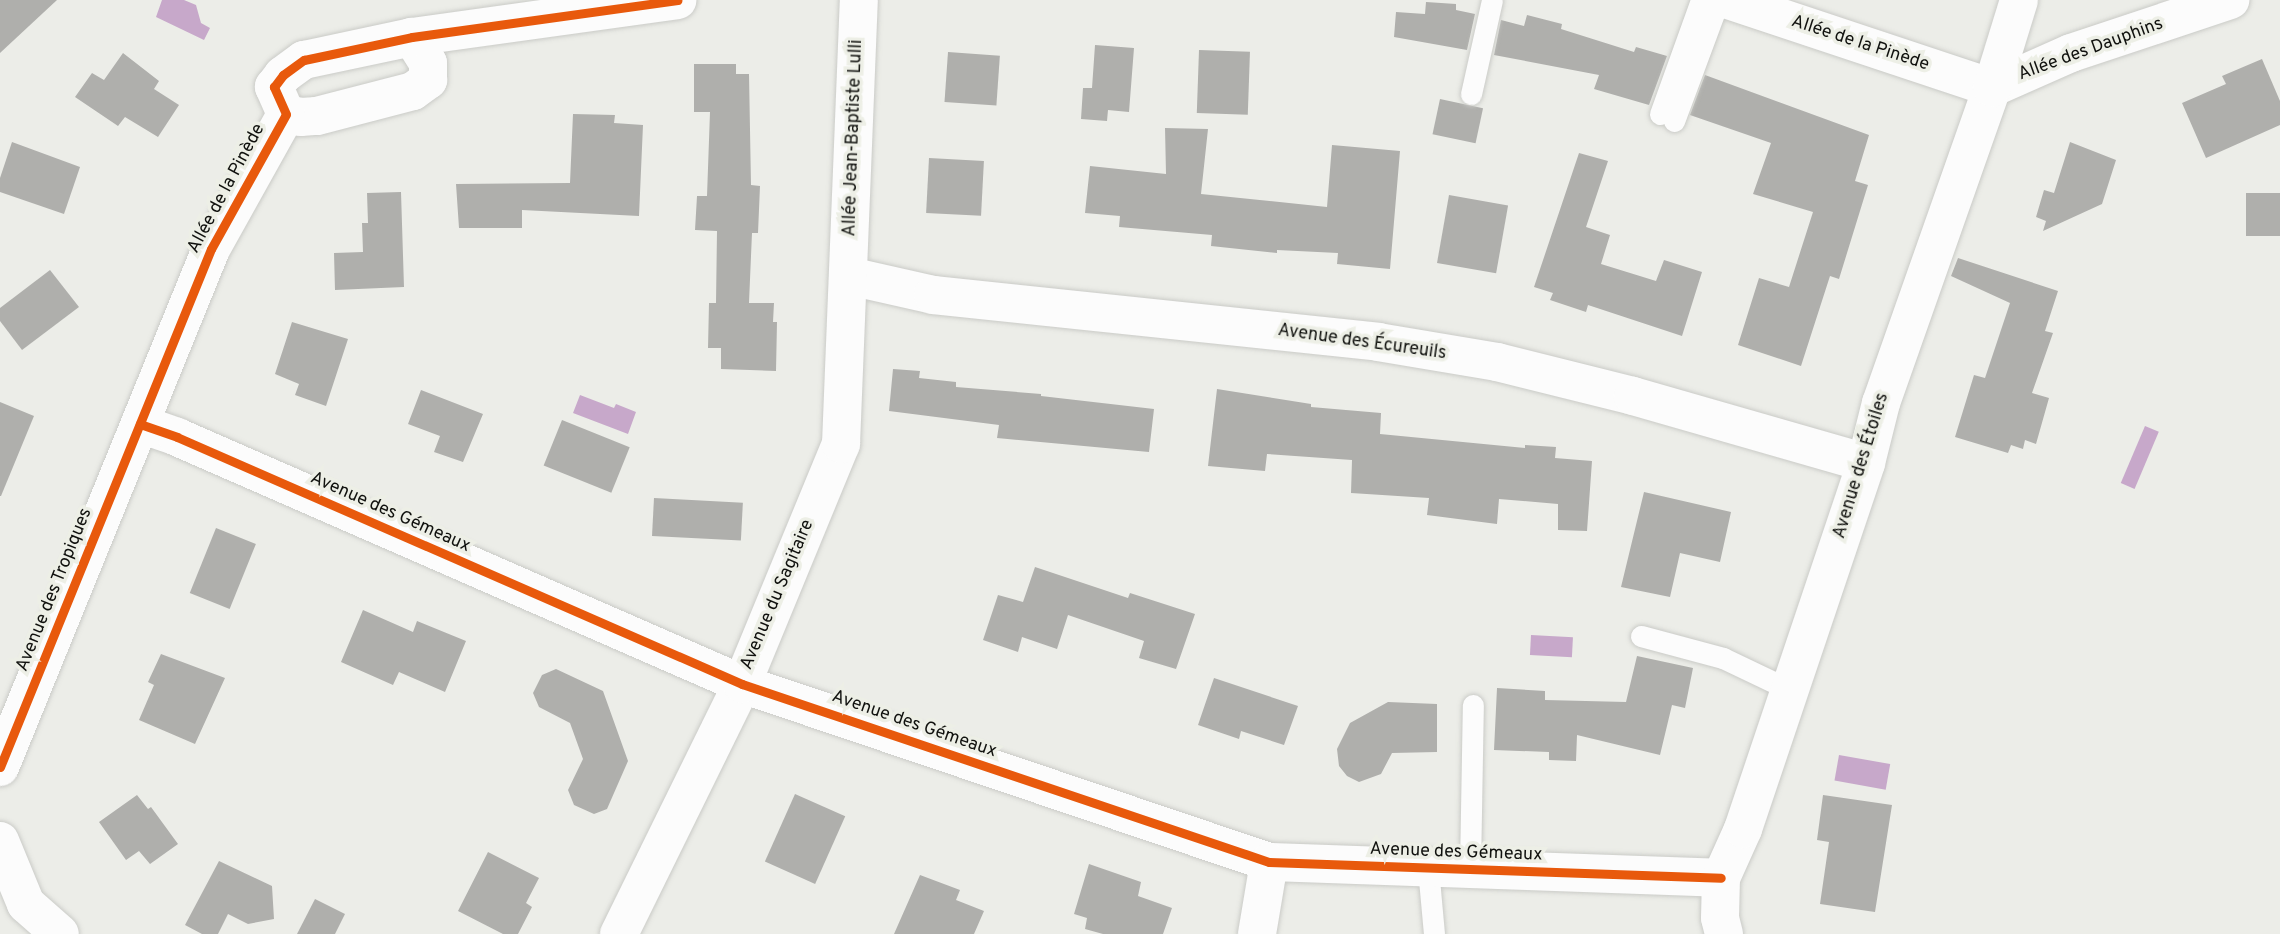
<!DOCTYPE html>
<html>
<head>
<meta charset="utf-8">
<style>
	body { margin:0 }
	#map { position:relative; width:2280px; height:934px; overflow:hidden; background:#ecede8; font-family:Overpass,sans-serif }
	div>[style] { position:absolute }
	.water>* { inset:0; background:#c7a8ca; transform-origin:0 0 }
	.building>* { inset:0; background:#afafac; transform-origin:0 0 }
	.roads { filter:drop-shadow(0 0 2px #cacbc7) drop-shadow(0 0 2px #cacbc7) }
	.service>* { height:21px; margin:-10.5px; padding:0 10.5px; transform-origin:10.5px; border-radius:10.5px; background:#fcfcfc }
	.minor>* { height:38px; margin:-19px; padding:0 19px; transform-origin:19px; border-radius:19px; background:#fcfcfc }
	.cycleway>* { height:9px; margin:-4.5px; padding:0 4.5px; transform-origin:4.5px; border-radius:4.5px; background:#e8590c }
	span { translate:-50% -50%; white-space:nowrap; text-align:center; line-height:1.15; -webkit-text-stroke:7px #edefe6; paint-order:stroke }
	.street-label { font-size:18px; color:#10110e }
</style>
</head>
<body>
<div id="map">
	<div class="water">
		<div style="clip-path:polygon(162px 0,184px 0,196px 5px,201px 23px,210px 28px,204px 40px,156px 17px)"></div>
		<div style="clip-path:polygon(580px 395px,614px 408px,616px 404px,636px 412px,628px 434px,573px 413px)"></div>
		<div style="left:2145px;top:426px;width:15px;height:62px;rotate:23deg"></div>
		<div style="left:1531px;top:635px;width:42px;height:20px;rotate:3deg"></div>
		<div style="left:1839px;top:755px;width:52px;height:26px;rotate:10deg"></div>
	</div>
	<div class="building">
		<div style="clip-path:polygon(0 0,57px 0,0 53px)"></div>
		<div style="clip-path:polygon(1426px 2px,1456px 4px,1456px 10px,1475px 14px,1467px 50px,1394px 37px,1396px 12px,1425px 14px)"></div>
		<div style="clip-path:polygon(1527px 15px,1562px 24px,1561px 29px,1634px 52px,1636px 47px,1667px 56px,1649px 105px,1594px 89px,1599px 75px,1494px 55px,1501px 20px,1524px 26px)"></div>
		<div style="clip-path:polygon(1095px 45px,1134px 48px,1129px 112px,1108px 110px,1107px 121px,1081px 119px,1083px 88px,1092px 88px)"></div>
		<div style="left:1199px;top:50px;width:51px;height:63px;rotate:2deg"></div>
		<div style="left:948px;top:52px;width:52px;height:50px;rotate:4deg"></div>
		<div style="clip-path:polygon(123px 53px,159px 81px,154px 89px,179px 105px,158px 137px,125px 117px,118px 126px,75px 97px,92px 73px,104px 80px)"></div>
		<div style="clip-path:polygon(2262px 59px,2280px 101px,2280px 125px,2206px 158px,2182px 103px,2226px 84px,2222px 76px)"></div>
		<div style="clip-path:polygon(694px 64px,736px 64px,736px 74px,749px 74px,751px 185px,760px 186px,758px 233px,752px 233px,749px 303px,774px 303px,773px 322px,777px 322px,776px 371px,721px 369px,721px 348px,708px 348px,709px 303px,716px 303px,717px 231px,695px 230px,697px 196px,707px 196px,710px 112px,694px 112px)"></div>
		<div style="clip-path:polygon(1705px 75px,1869px 135px,1855px 181px,1868px 185px,1839px 279px,1830px 276px,1801px 366px,1738px 345px,1759px 278px,1789px 287px,1813px 212px,1753px 194px,1771px 143px,1690px 115px)"></div>
		<div style="left:1440px;top:99px;width:44px;height:36px;rotate:12deg"></div>
		<div style="clip-path:polygon(573px 114px,615px 115px,614px 123px,643px 125px,639px 216px,522px 210px,522px 228px,459px 228px,456px 184px,570px 183px)"></div>
		<div style="clip-path:polygon(1165px 128px,1208px 129px,1201px 194px,1327px 207px,1332px 145px,1400px 151px,1390px 269px,1337px 264px,1338px 253px,1277px 250px,1277px 253px,1211px 246px,1212px 235px,1119px 227px,1120px 216px,1085px 213px,1090px 166px,1166px 174px)"></div>
		<div style="clip-path:polygon(12px 142px,80px 167px,64px 214px,0 192px,0 178px)"></div>
		<div style="clip-path:polygon(2070px 142px,2116px 160px,2102px 204px,2043px 231px,2046px 221px,2036px 217px,2044px 190px,2054px 193px)"></div>
		<div style="clip-path:polygon(1579px 153px,1608px 161px,1586px 227px,1610px 235px,1601px 264px,1656px 281px,1664px 260px,1702px 272px,1682px 336px,1588px 305px,1586px 312px,1550px 300px,1553px 293px,1534px 287px)"></div>
		<div style="left:929px;top:158px;width:55px;height:55px;rotate:3deg"></div>
		<div style="clip-path:polygon(401px 192px,404px 287px,335px 290px,334px 253px,363px 252px,362px 223px,368px 223px,367px 193px)"></div>
		<div style="left:2280px;top:193px;width:43px;height:34px;rotate:90deg"></div>
		<div style="left:1449px;top:195px;width:60px;height:69px;rotate:10deg"></div>
		<div style="clip-path:polygon(1958px 258px,2058px 291px,2045px 331px,2053px 333px,2032px 393px,2049px 398px,2036px 444px,2025px 440px,2023px 449px,2011px 445px,2008px 453px,1955px 437px,1974px 375px,1985px 378px,2010px 303px,1951px 276px)"></div>
		<div style="clip-path:polygon(50px 270px,79px 307px,22px 350px,0 321px,0 308px)"></div>
		<div style="clip-path:polygon(292px 322px,348px 339px,326px 406px,295px 395px,299px 384px,275px 374px)"></div>
		<div style="clip-path:polygon(893px 369px,920px 371px,919px 378px,956px 382px,956px 387px,1041px 394px,1041px 396px,1154px 409px,1149px 452px,997px 438px,999px 425px,889px 411px)"></div>
		<div style="clip-path:polygon(1217px 389px,1311px 404px,1311px 407px,1381px 413px,1380px 434px,1525px 448px,1525px 445px,1556px 447px,1555px 458px,1592px 461px,1587px 531px,1558px 530px,1558px 504px,1499px 499px,1497px 524px,1427px 515px,1429px 498px,1351px 493px,1352px 460px,1267px 454px,1265px 471px,1208px 466px)"></div>
		<div style="clip-path:polygon(421px 390px,483px 414px,463px 462px,434px 452px,440px 436px,408px 424px)"></div>
		<div style="clip-path:polygon(0 402px,34px 416px,1px 496px,0 496px)"></div>
		<div style="left:562px;top:420px;width:73px;height:49px;rotate:22deg"></div>
		<div style="clip-path:polygon(1644px 492px,1731px 512px,1720px 562px,1680px 553px,1670px 597px,1621px 587px)"></div>
		<div style="left:654px;top:498px;width:89px;height:38px;rotate:3deg"></div>
		<div style="left:216px;top:528px;width:43px;height:70px;rotate:22deg"></div>
		<div style="clip-path:polygon(1035px 567px,1128px 598px,1130px 593px,1195px 614px,1176px 669px,1139px 658px,1144px 641px,1068px 615px,1057px 649px,1022px 637px,1018px 652px,983px 640px,998px 595px,1023px 602px)"></div>
		<div style="clip-path:polygon(363px 610px,413px 632px,417px 621px,466px 641px,445px 692px,399px 672px,393px 685px,341px 662px)"></div>
		<div style="clip-path:polygon(161px 654px,225px 678px,195px 744px,139px 720px,154px 685px,148px 682px)"></div>
		<div style="clip-path:polygon(1637px 656px,1693px 668px,1685px 708px,1672px 705px,1660px 755px,1577px 735px,1576px 761px,1549px 760px,1549px 752px,1494px 750px,1497px 688px,1545px 691px,1545px 700px,1626px 702px)"></div>
		<div style="clip-path:polygon(556px 669px,603px 691px,628px 761px,607px 809px,594px 814px,574px 805px,568px 790px,583px 759px,570px 723px,539px 707px,533px 693px,542px 675px)"></div>
		<div style="clip-path:polygon(1214px 678px,1298px 706px,1284px 745px,1241px 731px,1239px 739px,1198px 725px)"></div>
		<div style="clip-path:polygon(1388px 702px,1437px 704px,1437px 752px,1392px 753px,1381px 774px,1359px 782px,1347px 776px,1339px 766px,1337px 749px,1350px 723px)"></div>
		<div style="left:795px;top:794px;width:55px;height:74px;rotate:24deg"></div>
		<div style="clip-path:polygon(137px 795px,148px 809px,151px 807px,178px 844px,150px 864px,139px 851px,126px 860px,99px 822px)"></div>
		<div style="clip-path:polygon(1823px 795px,1892px 805px,1875px 912px,1820px 904px,1829px 842px,1817px 840px)"></div>
		<div style="clip-path:polygon(488px 852px,539px 878px,526px 903px,532px 907px,518px 934px,503px 934px,458px 911px)"></div>
		<div style="clip-path:polygon(219px 861px,272px 886px,274px 919px,248px 924px,228px 914px,218px 934px,202px 934px,185px 925px)"></div>
		<div style="clip-path:polygon(1089px 864px,1141px 882px,1138px 896px,1172px 908px,1163px 934px,1103px 934px,1085px 929px,1087px 918px,1074px 914px)"></div>
		<div style="clip-path:polygon(920px 875px,960px 890px,956px 900px,984px 911px,974px 934px,894px 934px)"></div>
		<div style="clip-path:polygon(315px 899px,345px 914px,335px 934px,297px 934px)"></div>
	</div>
	<div class="roads">
		<div class="service">
			<div style="left:1471px;top:94px;width:96px;rotate:-77.4deg"></div>
			<div style="left:1660px;top:114px;width:121px;rotate:-70.2deg"></div>
			<div style="left:1674px;top:121px;width:129px;rotate:-69.6deg"></div>
			<div style="left:1641px;top:636px;width:85px;rotate:15deg"></div>
			<div style="left:1723px;top:658px;width:72px;rotate:25.5deg"></div>
			<div style="left:1428px;top:868px;width:66px;rotate:84.8deg"></div>
			<div style="left:1470px;top:869px;width:164px;rotate:-89deg"></div>
		</div>
		<div class="minor">
			<div style="left:1728px;top:0;width:278px;rotate:18.4deg"></div>
			<div style="left:1992px;top:88px;width:86px;rotate:-23.9deg"></div>
			<div style="left:2071px;top:53px;width:168px;rotate:-18.4deg"></div>
			<div style="left:286px;top:114px;width:15px;rotate:11deg"></div>
			<div style="left:301px;top:117px;width:16px;rotate:-4deg"></div>
			<div style="left:317px;top:116px;width:99px;rotate:-14.6deg"></div>
			<div style="left:413px;top:91px;width:19px;rotate:-36deg"></div>
			<div style="left:428px;top:80px;width:17px;rotate:-90deg"></div>
			<div style="left:428px;top:63px;width:31px;rotate:-122deg"></div>
			<div style="left:849px;top:276px;width:86px;rotate:12.7deg"></div>
			<div style="left:933px;top:295px;width:447px;rotate:6deg"></div>
			<div style="left:1378px;top:342px;width:121px;rotate:9.5deg"></div>
			<div style="left:1497px;top:362px;width:140px;rotate:14deg"></div>
			<div style="left:1633px;top:396px;width:242px;rotate:16deg"></div>
			<div style="left:140px;top:424px;width:39px;rotate:19deg"></div>
			<div style="left:177px;top:437px;width:617px;rotate:23.61deg"></div>
			<div style="left:742px;top:684px;width:556px;rotate:18.66deg"></div>
			<div style="left:1269px;top:862px;width:452px;rotate:2deg"></div>
			<div style="left:0;top:767px;width:559px;rotate:-67.84deg"></div>
			<div style="left:211px;top:249px;width:154px;rotate:-60.9deg"></div>
			<div style="left:286px;top:114px;width:30px;rotate:-114deg"></div>
			<div style="left:274px;top:87px;width:15px;rotate:-53deg"></div>
			<div style="left:283px;top:75px;width:26px;rotate:-36deg"></div>
			<div style="left:304px;top:60px;width:110px;rotate:-12deg"></div>
			<div style="left:412px;top:37px;width:268px;rotate:-7.9deg"></div>
			<div style="left:0;top:841px;width:68px;rotate:67.6deg"></div>
			<div style="left:26px;top:904px;width:45px;rotate:41.4deg"></div>
			<div style="left:619px;top:934px;width:279px;rotate:-63.8deg"></div>
			<div style="left:742px;top:684px;width:260px;rotate:-67.6deg"></div>
			<div style="left:841px;top:444px;width:444px;rotate:-87.7deg"></div>
			<div style="left:1257px;top:934px;width:73px;rotate:-80.5deg"></div>
			<div style="left:1724px;top:934px;width:16px;rotate:-104deg"></div>
			<div style="left:1720px;top:918px;width:40px;rotate:-88.6deg"></div>
			<div style="left:1721px;top:878px;width:54px;rotate:-65.8deg"></div>
			<div style="left:1743px;top:829px;width:386px;rotate:-71.4deg"></div>
			<div style="left:1866px;top:463px;width:62px;rotate:-76deg"></div>
			<div style="left:1881px;top:403px;width:334px;rotate:-70.6deg"></div>
			<div style="left:1992px;top:88px;width:92px;rotate:-72.9deg"></div>
		</div>
	</div>
	<div class="cycleway">
		<div style="left:140px;top:424px;width:39px;rotate:19deg"></div>
		<div style="left:177px;top:437px;width:617px;rotate:23.61deg"></div>
		<div style="left:742px;top:684px;width:556px;rotate:18.66deg"></div>
		<div style="left:1269px;top:862px;width:452px;rotate:2deg"></div>
		<div style="left:0;top:767px;width:559px;rotate:-67.84deg"></div>
		<div style="left:211px;top:249px;width:154px;rotate:-60.9deg"></div>
		<div style="left:286px;top:114px;width:30px;rotate:-114deg"></div>
		<div style="left:274px;top:87px;width:15px;rotate:-53deg"></div>
		<div style="left:283px;top:75px;width:26px;rotate:-36deg"></div>
		<div style="left:304px;top:60px;width:110px;rotate:-12deg"></div>
		<div style="left:412px;top:37px;width:268px;rotate:-7.9deg"></div>
	</div>
	<div class="street-label">
		<span style="left:1860px;top:44px;rotate:18deg">Allée de la Pinède</span>
		<span style="left:2091px;top:50px;rotate:-20deg">Allée des Dauphins</span>
		<span style="left:854px;top:138px;rotate:-88deg">Allée Jean-Baptiste Lulli</span>
		<span style="left:227px;top:189px;rotate:-62deg">Allée de la Pinède</span>
		<span style="left:1362px;top:343px;rotate:8deg">Avenue des Écureuils</span>
		<span style="left:1862px;top:466px;rotate:-73deg">Avenue des Étoiles</span>
		<span style="left:390px;top:513px;rotate:24deg">Avenue des Gémeaux</span>
		<span style="left:55px;top:590px;rotate:-68deg">Avenue des Tropiques</span>
		<span style="left:778px;top:595px;rotate:-67deg">Avenue du Sagitaire</span>
		<span style="left:914px;top:725px;rotate:19deg">Avenue des Gémeaux</span>
		<span style="left:1456px;top:853px;rotate:2deg">Avenue des Gémeaux</span>
	</div>
</div>
</body>
</html>
